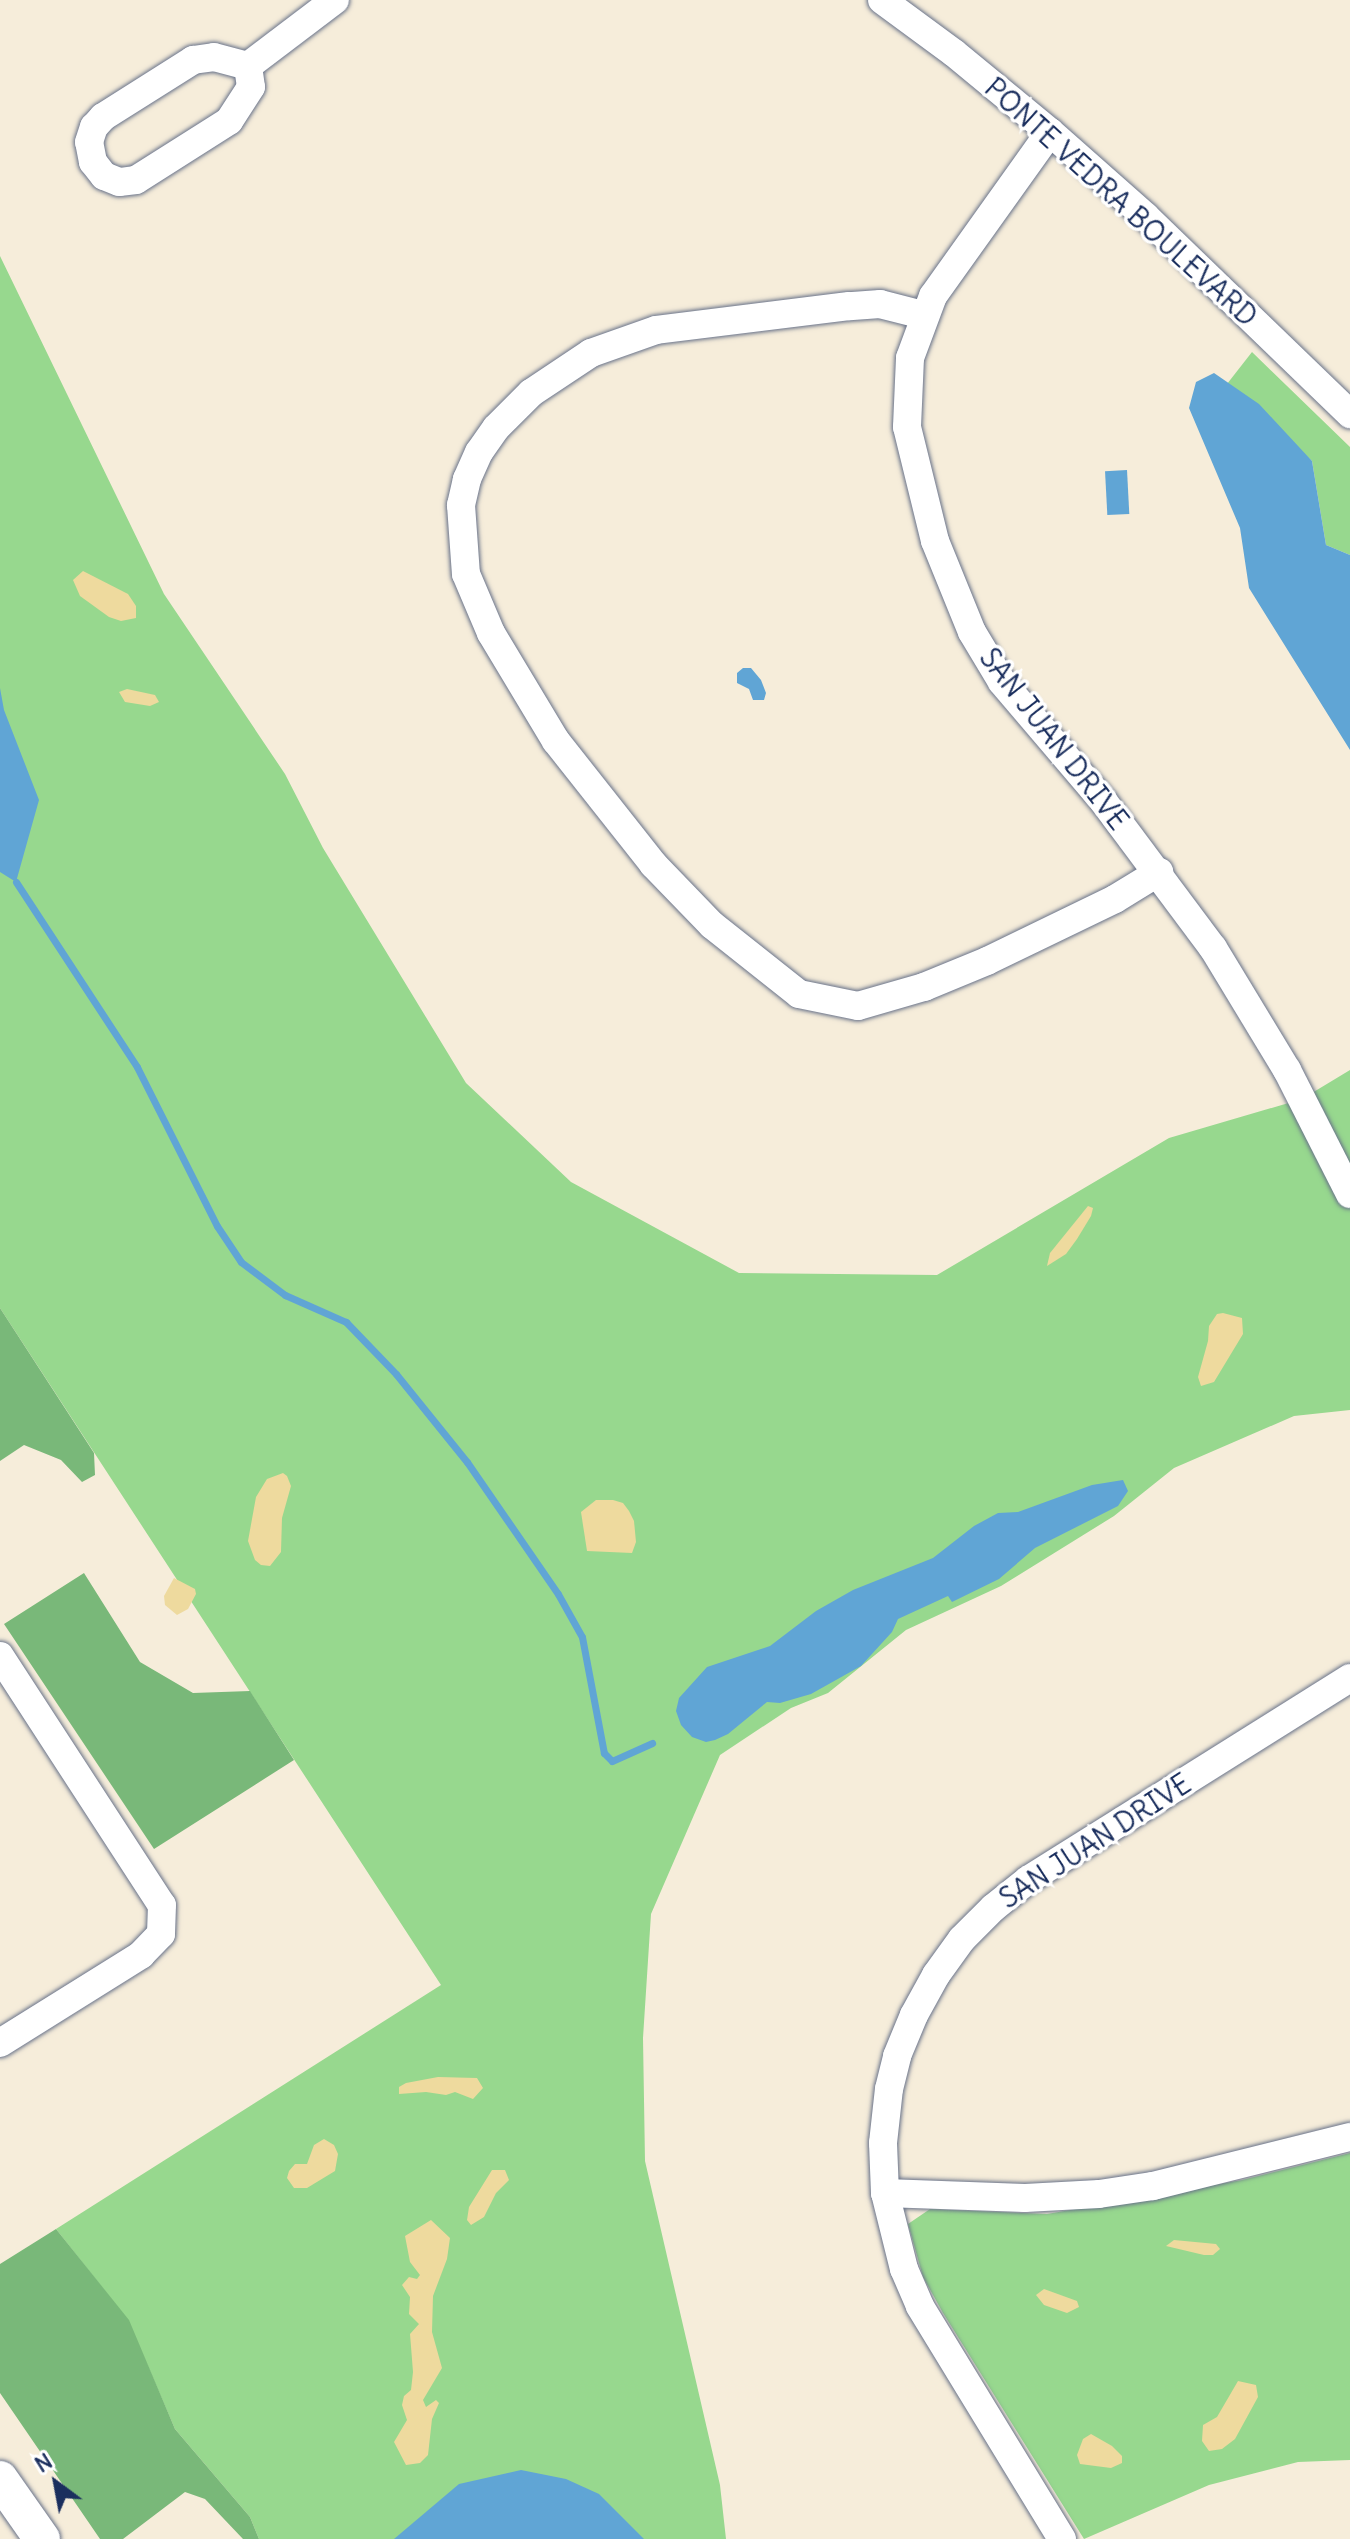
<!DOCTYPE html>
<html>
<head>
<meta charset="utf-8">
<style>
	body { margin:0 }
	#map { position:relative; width:1350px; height:2539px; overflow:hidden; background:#f6edda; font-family:Delius,sans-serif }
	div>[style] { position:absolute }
	.green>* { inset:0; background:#97d88e }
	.forest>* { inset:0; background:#79b879 }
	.sand>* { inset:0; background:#eeda9e }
	.water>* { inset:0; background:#60a5d5; transform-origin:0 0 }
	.stream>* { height:7px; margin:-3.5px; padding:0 3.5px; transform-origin:3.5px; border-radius:3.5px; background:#60a5d5 }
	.roads { filter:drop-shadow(0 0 2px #687289) drop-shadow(0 0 2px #687289) }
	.minor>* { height:28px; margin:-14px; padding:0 14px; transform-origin:14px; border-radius:14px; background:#fff }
	.major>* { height:36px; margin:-18px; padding:0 18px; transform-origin:18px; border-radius:18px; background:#fff }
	span { translate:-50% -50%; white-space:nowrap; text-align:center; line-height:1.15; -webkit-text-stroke:7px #fff; paint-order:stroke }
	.street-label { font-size:28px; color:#1b2f5e }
	.north { position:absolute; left:16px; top:2443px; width:80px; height:80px; -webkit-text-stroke:6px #fff; paint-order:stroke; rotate:328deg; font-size:22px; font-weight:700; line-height:32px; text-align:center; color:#1b2f5e }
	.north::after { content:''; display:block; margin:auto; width:28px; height:36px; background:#1b2f5e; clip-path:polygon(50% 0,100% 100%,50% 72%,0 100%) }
</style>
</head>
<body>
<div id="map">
	<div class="green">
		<div style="clip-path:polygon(0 256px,164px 594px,285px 774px,323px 848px,466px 1083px,571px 1182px,739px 1273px,937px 1275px,1169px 1138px,1302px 1099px,1350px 1070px,1350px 1410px,1294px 1416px,1174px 1468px,1114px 1516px,1001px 1586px,906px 1630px,828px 1693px,791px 1708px,720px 1755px,651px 1914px,643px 2038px,645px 2161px,720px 2485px,726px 2539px,259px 2539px,250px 2517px,175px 2429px,128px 2320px,56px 2229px,441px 1985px,0 1308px)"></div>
		<div style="clip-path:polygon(1252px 352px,1350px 447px,1350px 555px,1326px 545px,1312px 461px,1227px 384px)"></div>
		<div style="clip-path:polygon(1350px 2153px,1350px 2460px,1298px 2462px,1209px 2485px,1084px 2539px,943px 2313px,923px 2277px,908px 2224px,930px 2209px,1047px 2214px,1242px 2180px)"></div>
	</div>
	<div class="forest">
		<div style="clip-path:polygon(0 1308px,94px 1453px,95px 1475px,82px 1482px,61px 1460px,24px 1445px,0 1461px)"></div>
		<div style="clip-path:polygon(84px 1573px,140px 1662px,193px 1693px,250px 1691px,294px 1760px,154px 1849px,4px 1624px)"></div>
		<div style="clip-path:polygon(56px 2229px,129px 2320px,175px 2429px,250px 2517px,259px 2539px,243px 2539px,205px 2499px,185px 2492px,123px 2539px,100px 2539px,0 2393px,0 2264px)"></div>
	</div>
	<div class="sand">
		<div style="clip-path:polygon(83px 571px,128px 594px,136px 606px,136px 618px,121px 621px,109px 617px,80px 596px,73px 580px)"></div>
		<div style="clip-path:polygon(127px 689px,155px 695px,159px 702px,150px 706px,125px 702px,119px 692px)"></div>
		<div style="clip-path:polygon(1088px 1206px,1093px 1208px,1091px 1216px,1077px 1239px,1066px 1254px,1047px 1266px,1050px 1253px)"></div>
		<div style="clip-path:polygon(1223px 1313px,1242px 1318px,1243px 1334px,1214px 1382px,1201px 1386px,1198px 1377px,1208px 1341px,1209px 1326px,1217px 1314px)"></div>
		<div style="clip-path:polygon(283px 1473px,287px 1476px,291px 1486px,282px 1518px,281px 1552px,270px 1566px,261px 1565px,255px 1560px,248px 1541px,256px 1497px,267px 1479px)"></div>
		<div style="clip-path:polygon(596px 1500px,613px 1500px,623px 1503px,629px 1511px,634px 1521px,636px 1542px,632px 1553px,587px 1551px,581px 1512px)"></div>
		<div style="clip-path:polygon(174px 1578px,195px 1589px,196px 1594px,188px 1609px,177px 1615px,165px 1605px,164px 1596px)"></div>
		<div style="clip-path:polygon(438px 2077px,477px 2078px,483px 2088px,473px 2099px,455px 2092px,446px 2095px,426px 2092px,399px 2094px,399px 2087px,406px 2083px)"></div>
		<div style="clip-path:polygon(324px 2139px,334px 2145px,338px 2154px,335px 2171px,307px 2188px,294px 2188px,287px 2178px,289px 2171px,295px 2164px,307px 2164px,314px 2145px)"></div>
		<div style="clip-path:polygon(492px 2170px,505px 2170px,509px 2180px,496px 2193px,484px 2217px,471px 2225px,467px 2220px,469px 2207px)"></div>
		<div style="clip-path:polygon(431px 2220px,450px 2238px,447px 2259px,433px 2296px,432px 2332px,442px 2368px,423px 2400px,426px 2407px,436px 2400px,439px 2403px,432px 2419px,428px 2455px,420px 2463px,406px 2465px,394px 2442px,407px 2420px,402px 2405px,404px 2396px,411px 2390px,413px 2372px,410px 2334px,419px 2324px,409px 2314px,410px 2297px,402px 2285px,409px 2277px,417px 2279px,420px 2275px,410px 2262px,405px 2236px)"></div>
		<div style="clip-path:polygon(1174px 2240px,1216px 2244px,1220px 2249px,1213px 2255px,1204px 2255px,1166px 2246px)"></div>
		<div style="clip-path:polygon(1044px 2289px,1077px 2301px,1079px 2307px,1067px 2313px,1044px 2305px,1036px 2295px)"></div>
		<div style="clip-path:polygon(1238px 2381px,1256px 2385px,1258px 2397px,1235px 2439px,1222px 2449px,1209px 2451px,1202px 2441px,1203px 2425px,1217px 2417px)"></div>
		<div style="clip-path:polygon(1091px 2434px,1112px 2446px,1122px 2456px,1122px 2463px,1111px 2468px,1080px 2464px,1077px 2455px,1083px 2439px)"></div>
	</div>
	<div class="water">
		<div style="clip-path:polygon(1214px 373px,1259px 404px,1312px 461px,1326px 545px,1350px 555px,1350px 750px,1249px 588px,1240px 528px,1189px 408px,1196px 382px)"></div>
		<div style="left:1127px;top:470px;width:44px;height:22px;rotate:87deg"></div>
		<div style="clip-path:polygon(743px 668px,751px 668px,761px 680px,766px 693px,764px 700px,753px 700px,749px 689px,737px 683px,737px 673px)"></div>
		<div style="clip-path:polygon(0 688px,4px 710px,39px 800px,16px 882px,0 872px)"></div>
		<div style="clip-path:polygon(1123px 1480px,1128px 1491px,1118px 1506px,1035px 1548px,999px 1579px,952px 1602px,948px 1596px,898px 1619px,892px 1632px,861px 1666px,811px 1694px,780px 1703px,767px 1702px,728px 1734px,715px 1740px,706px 1742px,692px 1737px,681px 1725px,676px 1711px,679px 1698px,707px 1667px,770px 1646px,816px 1611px,853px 1590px,933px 1558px,974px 1526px,998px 1513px,1018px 1512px,1092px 1485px)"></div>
		<div style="clip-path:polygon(521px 2470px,566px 2479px,599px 2494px,644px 2539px,394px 2539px,459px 2484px)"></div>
	</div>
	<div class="stream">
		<div style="left:16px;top:882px;width:221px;rotate:56.8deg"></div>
		<div style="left:137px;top:1067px;width:178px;rotate:63.3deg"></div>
		<div style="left:217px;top:1226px;width:43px;rotate:56.3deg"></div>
		<div style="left:241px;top:1262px;width:55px;rotate:36.9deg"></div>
		<div style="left:285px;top:1295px;width:67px;rotate:23.9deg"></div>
		<div style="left:346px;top:1322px;width:72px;rotate:46.1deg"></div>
		<div style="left:396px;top:1374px;width:113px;rotate:51.1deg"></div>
		<div style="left:467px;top:1462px;width:160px;rotate:55.4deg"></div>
		<div style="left:558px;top:1594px;width:49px;rotate:60.8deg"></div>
		<div style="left:582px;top:1637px;width:118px;rotate:79.3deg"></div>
		<div style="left:604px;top:1753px;width:11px;rotate:45deg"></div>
		<div style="left:612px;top:1761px;width:44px;rotate:-24.2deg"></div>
	</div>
	<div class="roads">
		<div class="minor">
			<div style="left:882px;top:0;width:89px;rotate:36.4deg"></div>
			<div style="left:954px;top:53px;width:124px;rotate:39.5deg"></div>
			<div style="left:1050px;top:132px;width:128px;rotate:41.5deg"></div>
			<div style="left:1146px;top:217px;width:284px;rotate:44deg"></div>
			<div style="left:214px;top:57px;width:35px;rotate:15deg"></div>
			<div style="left:248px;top:66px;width:21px;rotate:82deg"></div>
			<div style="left:251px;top:87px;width:40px;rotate:122.9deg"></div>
			<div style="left:229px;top:121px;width:110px;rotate:147.6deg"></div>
			<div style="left:136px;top:180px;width:17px;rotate:173deg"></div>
			<div style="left:119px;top:182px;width:16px;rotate:-158deg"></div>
			<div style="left:104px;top:176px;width:18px;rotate:-128deg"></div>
			<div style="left:93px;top:162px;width:20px;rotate:-101deg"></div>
			<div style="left:89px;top:142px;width:16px;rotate:-72deg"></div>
			<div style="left:94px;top:127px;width:13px;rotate:-48deg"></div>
			<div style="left:103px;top:117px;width:107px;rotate:-32.3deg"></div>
			<div style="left:193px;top:60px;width:21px;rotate:-8deg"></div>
			<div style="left:248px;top:66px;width:109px;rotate:-37.2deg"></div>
			<div style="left:1050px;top:132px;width:201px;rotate:125.5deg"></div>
			<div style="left:933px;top:296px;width:66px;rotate:110.4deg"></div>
			<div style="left:910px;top:358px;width:69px;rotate:92.5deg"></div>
			<div style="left:907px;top:427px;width:117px;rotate:76.2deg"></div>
			<div style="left:935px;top:541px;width:98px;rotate:67.9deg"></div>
			<div style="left:972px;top:632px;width:58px;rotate:59deg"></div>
			<div style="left:1002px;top:682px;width:157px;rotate:49.6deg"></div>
			<div style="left:1104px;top:802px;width:182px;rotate:53.3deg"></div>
			<div style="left:1213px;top:948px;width:143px;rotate:58.8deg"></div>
			<div style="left:1287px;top:1070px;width:139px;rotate:63.1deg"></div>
			<div style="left:923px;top:315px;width:44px;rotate:-165.7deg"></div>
			<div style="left:880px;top:304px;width:31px;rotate:176deg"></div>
			<div style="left:849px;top:306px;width:194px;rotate:172.9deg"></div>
			<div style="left:656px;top:330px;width:69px;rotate:160.5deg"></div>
			<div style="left:591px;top:353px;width:72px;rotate:146.3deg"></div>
			<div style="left:531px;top:393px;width:49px;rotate:135deg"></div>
			<div style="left:496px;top:428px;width:29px;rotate:125deg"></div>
			<div style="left:479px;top:452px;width:30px;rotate:114deg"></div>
			<div style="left:467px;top:479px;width:27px;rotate:103deg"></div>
			<div style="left:461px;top:505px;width:69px;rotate:85.9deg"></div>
			<div style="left:466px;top:574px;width:64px;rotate:67deg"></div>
			<div style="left:491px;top:633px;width:126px;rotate:59deg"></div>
			<div style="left:556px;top:741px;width:157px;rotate:51.7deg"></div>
			<div style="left:653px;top:864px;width:85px;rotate:46deg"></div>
			<div style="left:712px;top:925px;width:111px;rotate:38.4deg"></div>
			<div style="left:799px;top:994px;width:60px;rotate:11.5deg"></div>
			<div style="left:858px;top:1006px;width:69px;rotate:-16.1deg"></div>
			<div style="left:924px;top:987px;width:68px;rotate:-22.4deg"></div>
			<div style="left:987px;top:961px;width:142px;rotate:-25.8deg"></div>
			<div style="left:1115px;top:899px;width:52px;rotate:-31.5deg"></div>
			<div style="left:0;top:1656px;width:297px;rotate:57deg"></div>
			<div style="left:162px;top:1905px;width:29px;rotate:92deg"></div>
			<div style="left:161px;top:1934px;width:29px;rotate:134deg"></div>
			<div style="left:141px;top:1955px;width:166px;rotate:148deg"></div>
			<div style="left:885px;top:2193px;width:140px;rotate:2deg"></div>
			<div style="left:1025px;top:2198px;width:74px;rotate:-3.1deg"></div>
			<div style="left:1099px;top:2194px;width:55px;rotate:-8.4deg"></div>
			<div style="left:1153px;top:2186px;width:203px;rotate:-14deg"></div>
			<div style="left:1062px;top:2539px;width:273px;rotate:-121.4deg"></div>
			<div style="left:920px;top:2306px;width:40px;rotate:-113.4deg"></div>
			<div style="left:904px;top:2269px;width:78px;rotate:-104deg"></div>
			<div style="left:885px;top:2193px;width:50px;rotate:-92.3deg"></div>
			<div style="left:883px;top:2143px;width:54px;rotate:-83.7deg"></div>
			<div style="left:889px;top:2089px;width:34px;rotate:-76deg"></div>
			<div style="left:897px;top:2056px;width:44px;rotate:-67.5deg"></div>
			<div style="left:914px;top:2015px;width:46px;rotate:-61.2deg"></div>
			<div style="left:936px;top:1975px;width:44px;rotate:-54.2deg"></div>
			<div style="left:962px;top:1939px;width:44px;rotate:-45deg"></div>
			<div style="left:993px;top:1908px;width:45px;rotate:-38.7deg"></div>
			<div style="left:1028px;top:1880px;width:380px;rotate:-32.1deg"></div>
		</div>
		<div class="major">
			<div style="left:0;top:2479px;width:73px;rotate:55deg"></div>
		</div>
	</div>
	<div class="street-label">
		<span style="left:1121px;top:202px;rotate:42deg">PONTE VEDRA BOULEVARD</span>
		<span style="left:1054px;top:739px;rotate:52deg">SAN JUAN DRIVE</span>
		<span style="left:1095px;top:1841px;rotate:-33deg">SAN JUAN DRIVE</span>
	</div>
	<div class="north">N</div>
</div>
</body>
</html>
